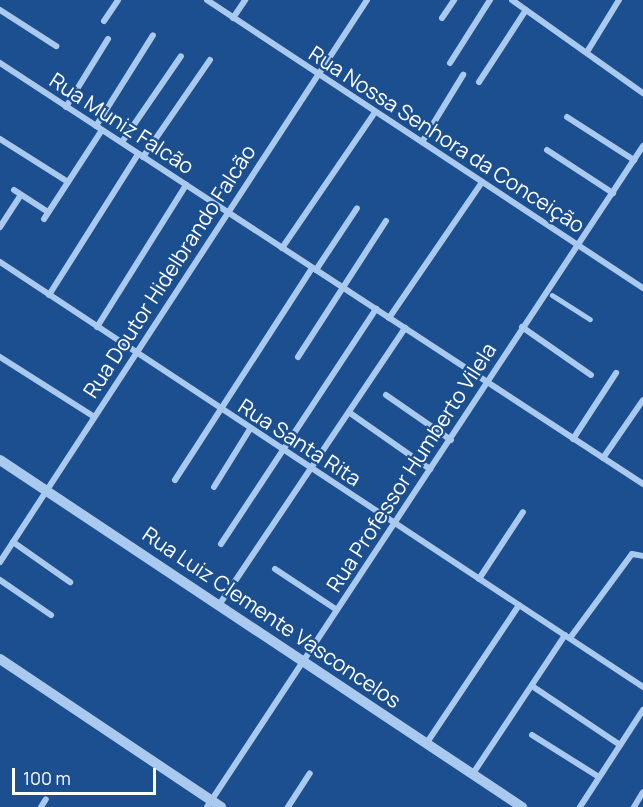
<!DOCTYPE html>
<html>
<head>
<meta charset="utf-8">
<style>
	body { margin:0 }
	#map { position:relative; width:643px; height:807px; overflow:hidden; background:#1b4f8f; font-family:Manrope,sans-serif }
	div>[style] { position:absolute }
	.service>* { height:4.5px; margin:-2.25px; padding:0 2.25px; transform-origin:2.25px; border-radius:2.25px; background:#a9c9ee }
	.minor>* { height:6px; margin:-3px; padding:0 3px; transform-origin:3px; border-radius:3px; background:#a9c9ee }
	.tertiary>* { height:10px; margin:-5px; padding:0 5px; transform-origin:5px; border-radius:5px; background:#a9c9ee }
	span { translate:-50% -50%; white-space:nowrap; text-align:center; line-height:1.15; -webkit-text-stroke:4.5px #1b4f8f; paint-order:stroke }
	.street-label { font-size:21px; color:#fff }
	.scale { position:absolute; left:12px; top:768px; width:144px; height:27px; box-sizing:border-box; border:3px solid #fff; border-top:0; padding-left:8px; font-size:18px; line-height:21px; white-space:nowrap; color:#fff; -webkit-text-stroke:4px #1b4f8f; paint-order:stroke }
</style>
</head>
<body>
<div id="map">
	<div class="service">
		<div style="left:552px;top:295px;width:45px;rotate:32.3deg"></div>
	</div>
	<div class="minor">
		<div style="left:207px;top:0;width:523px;rotate:33.45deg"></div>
		<div style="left:512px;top:0;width:161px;rotate:35.4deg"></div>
		<div style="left:0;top:10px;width:67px;rotate:32.7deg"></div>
		<div style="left:233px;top:18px;width:22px;rotate:-56deg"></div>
		<div style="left:442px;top:18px;width:22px;rotate:-56deg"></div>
		<div style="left:104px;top:21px;width:25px;rotate:-56deg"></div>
		<div style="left:587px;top:52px;width:61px;rotate:-58.4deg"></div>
		<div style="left:0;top:63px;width:769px;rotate:33.21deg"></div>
		<div style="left:450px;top:63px;width:75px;rotate:-57.6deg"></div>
		<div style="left:479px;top:82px;width:86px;rotate:-56.9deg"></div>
		<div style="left:66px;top:107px;width:80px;rotate:-58.3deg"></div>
		<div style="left:567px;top:117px;width:80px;rotate:32.7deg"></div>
		<div style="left:96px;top:126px;width:107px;rotate:-57.9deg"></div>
		<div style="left:0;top:139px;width:80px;rotate:32.3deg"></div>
		<div style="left:122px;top:142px;width:104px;rotate:-55.5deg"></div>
		<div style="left:422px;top:142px;width:79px;rotate:-58.5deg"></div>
		<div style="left:547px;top:150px;width:79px;rotate:33.1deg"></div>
		<div style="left:143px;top:157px;width:118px;rotate:-55.4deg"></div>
		<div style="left:14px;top:190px;width:40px;rotate:32.9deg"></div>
		<div style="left:44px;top:219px;width:106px;rotate:-56.9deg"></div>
		<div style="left:0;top:227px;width:38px;rotate:-57deg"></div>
		<div style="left:282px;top:248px;width:165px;rotate:-55.6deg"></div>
		<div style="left:0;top:262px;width:771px;rotate:33.46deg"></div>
		<div style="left:316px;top:270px;width:74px;rotate:-56.5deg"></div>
		<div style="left:49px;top:295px;width:167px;rotate:-57.7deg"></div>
		<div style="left:389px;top:318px;width:165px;rotate:-55.6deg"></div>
		<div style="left:97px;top:327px;width:168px;rotate:-57.9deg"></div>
		<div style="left:522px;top:327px;width:84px;rotate:34.8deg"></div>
		<div style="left:0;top:357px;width:110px;rotate:32.4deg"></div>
		<div style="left:298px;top:357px;width:162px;rotate:-57.1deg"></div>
		<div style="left:386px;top:395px;width:79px;rotate:34.7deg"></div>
		<div style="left:350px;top:413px;width:98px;rotate:35deg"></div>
		<div style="left:573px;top:439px;width:79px;rotate:-56.9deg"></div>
		<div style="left:603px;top:458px;width:70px;rotate:-55.4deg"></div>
		<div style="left:175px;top:480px;width:252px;rotate:-57.1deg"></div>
		<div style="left:214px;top:487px;width:68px;rotate:-58.2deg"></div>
		<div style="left:13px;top:542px;width:70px;rotate:35.1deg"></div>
		<div style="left:221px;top:544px;width:282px;rotate:-56.6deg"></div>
		<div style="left:0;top:562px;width:671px;rotate:-56.85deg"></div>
		<div style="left:275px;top:569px;width:74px;rotate:33.5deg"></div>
		<div style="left:479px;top:579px;width:80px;rotate:-56.7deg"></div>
		<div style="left:0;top:580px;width:62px;rotate:34.5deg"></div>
		<div style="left:219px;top:605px;width:334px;rotate:-56.1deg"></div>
		<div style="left:570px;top:638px;width:104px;rotate:-53.6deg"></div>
		<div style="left:632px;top:554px;width:11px;rotate:10deg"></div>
		<div style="left:532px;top:686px;width:106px;rotate:33.8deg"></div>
		<div style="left:532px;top:735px;width:79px;rotate:32.1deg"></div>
		<div style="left:426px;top:744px;width:167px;rotate:-56.2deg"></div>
		<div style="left:472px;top:775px;width:168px;rotate:-56.4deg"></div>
		<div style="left:41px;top:807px;width:9px;rotate:-58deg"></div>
		<div style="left:207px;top:807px;width:792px;rotate:-56.59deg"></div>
		<div style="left:288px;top:807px;width:40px;rotate:-57.1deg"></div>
		<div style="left:580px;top:807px;width:116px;rotate:-57deg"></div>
		<div style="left:634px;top:807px;width:17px;rotate:-59deg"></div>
	</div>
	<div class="tertiary">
		<div style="left:0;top:460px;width:627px;rotate:33.61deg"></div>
		<div style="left:0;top:659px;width:266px;rotate:33.8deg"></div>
	</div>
	<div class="street-label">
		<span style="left:122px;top:123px;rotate:33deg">Rua Muniz Falcão</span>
		<span style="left:447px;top:139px;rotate:33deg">Rua Nossa Senhora da Conceição</span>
		<span style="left:169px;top:271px;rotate:-57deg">Rua Doutor Hidelbrando Falcão</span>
		<span style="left:300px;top:442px;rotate:33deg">Rua Santa Rita</span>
		<span style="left:411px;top:467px;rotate:-57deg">Rua Professor Humberto Vilela</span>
		<span style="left:272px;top:617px;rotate:34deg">Rua Luiz Clemente Vasconcelos</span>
	</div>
	<div class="scale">100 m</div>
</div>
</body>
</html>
